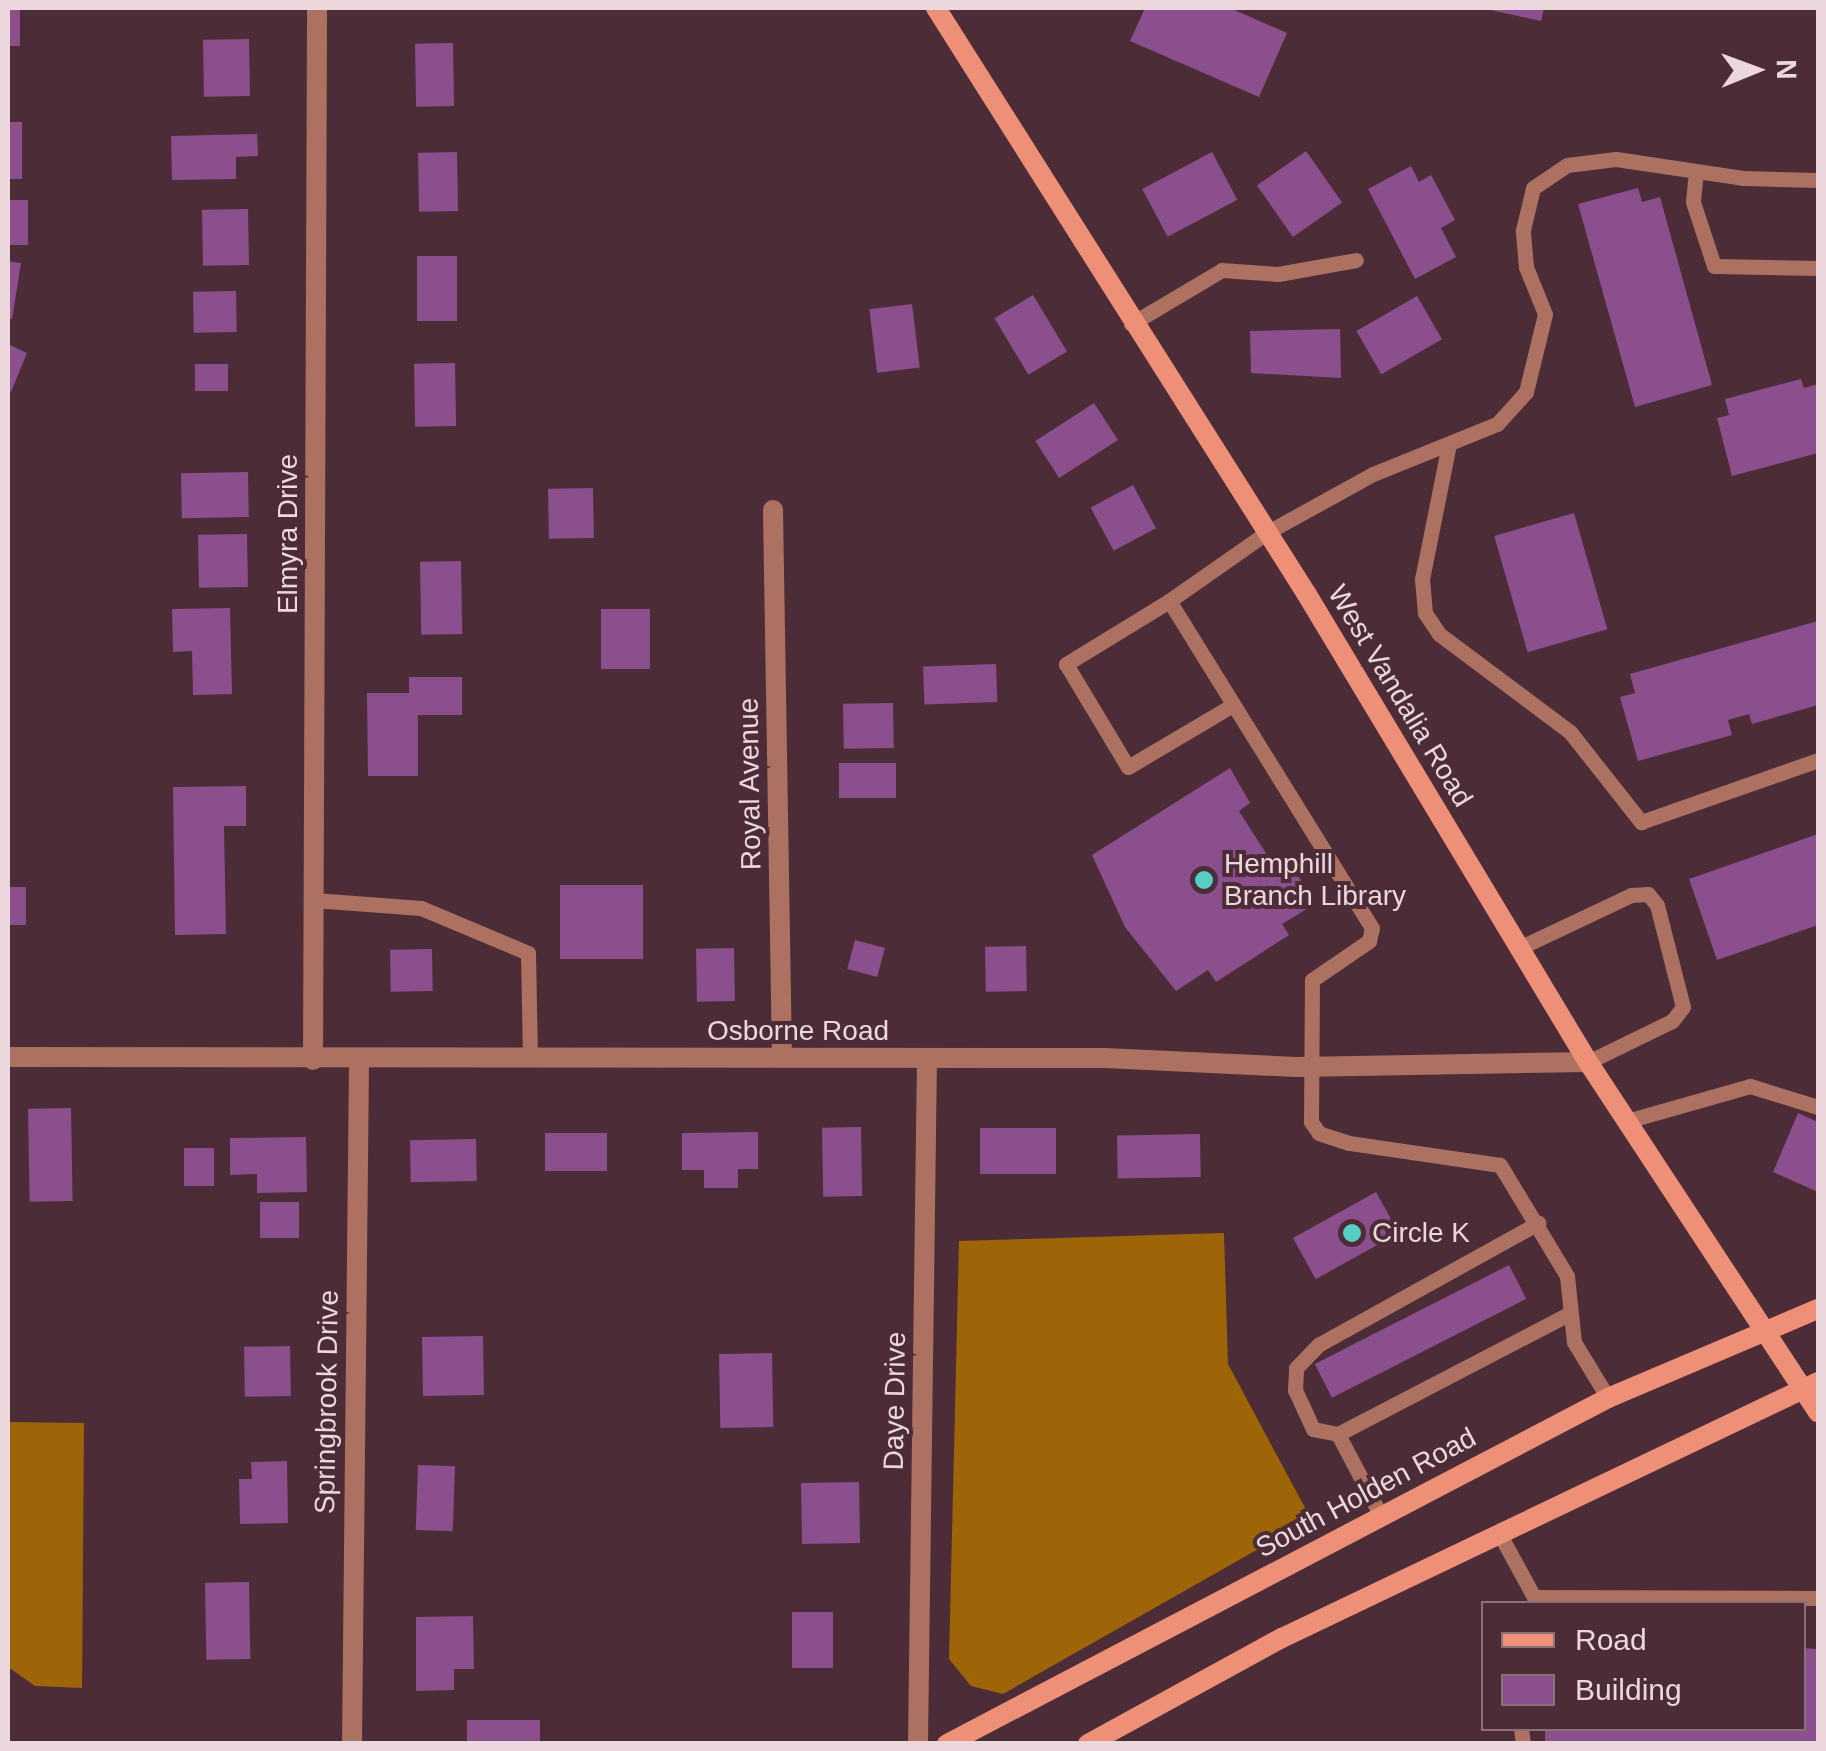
<!DOCTYPE html>
<html>
<head>
<meta charset="utf-8">
<style>
	body { margin:0 }
	#map { position:relative; width:1826px; height:1751px; overflow:hidden; background:#4c2c36; font-family:Helvetica,sans-serif }
	div>[style] { position:absolute }
	.forest>* { inset:0; background:#9e6408 }
	.building>* { inset:0; background:#8b4f8e; transform-origin:0 0 }
	.service>* { height:15px; margin:-7.5px; padding:0 7.5px; transform-origin:7.5px; border-radius:7.5px; background:#ac7161 }
	.minor>* { height:20px; margin:-10px; padding:0 10px; transform-origin:10px; border-radius:10px; background:#ac7161 }
	.secondary>* { height:20px; margin:-10px; padding:0 10px; transform-origin:10px; border-radius:10px; background:#ee8f77 }
	.dots>* { width:28px; height:28px; translate:-50% -50%; box-sizing:border-box; border:5px solid #4c2c36; border-radius:50% }
	span { translate:-50% -50%; white-space:nowrap; text-align:center; line-height:1.15; -webkit-text-stroke:8px #4c2c36; paint-order:stroke }
	.street-label { font-size:28px; color:#ecd7dc }
	.poi-label { font-size:28px; color:#ecd7dc }
	.left { translate:0 -50%; text-align:left }
	.frame { position:absolute; inset:0; border:10px solid #ecd7dc; pointer-events:none }
	.legend { position:absolute; left:1481px; top:1601px; width:325px; height:130px; box-sizing:border-box; background:#4c2c36; border:2px solid #8c7078; margin:0; padding:12px 18px; list-style:none; font-size:30px; color:#ecd7dc }
	.legend li { display:flex; align-items:center; gap:20px; height:50px }
	.legend b { width:50px; border:2px solid #8c7078 }
	.north { position:absolute; left:1706px; top:20px; width:100px; height:100px; -webkit-text-stroke:8px #4c2c36; paint-order:stroke; rotate:89deg; font-size:28px; font-weight:700; line-height:40px; text-align:center; color:#ecd7dc }
	.north::after { content:''; display:block; margin:auto; width:35px; height:45px; background:#ecd7dc; clip-path:polygon(50% 0,100% 100%,50% 72%,0 100%) }
</style>
</head>
<body>
<div id="map">
	<div class="forest">
		<div style="clip-path:polygon(1224px 1233px,1228px 1364px,1311px 1519px,1003px 1694px,971px 1686px,949px 1659px,959px 1241px)"></div>
		<div style="clip-path:polygon(8px 1422px,84px 1423px,82px 1688px,35px 1686px,8px 1667px)"></div>
	</div>
	<div class="building">
		<div style="left:8px;top:8px;width:12px;height:38px"></div>
		<div style="clip-path:polygon(1145px 8px,1230px 8px,1287px 33px,1259px 97px,1130px 41px)"></div>
		<div style="clip-path:polygon(1481px 8px,1544px 8px,1541px 21px)"></div>
		<div style="left:249px;top:39px;width:57px;height:46px;rotate:89deg"></div>
		<div style="left:453px;top:43px;width:63px;height:38px;rotate:89deg"></div>
		<div style="left:8px;top:122px;width:14px;height:57px"></div>
		<div style="clip-path:polygon(257px 134px,258px 156px,236px 157px,236px 179px,172px 180px,171px 136px)"></div>
		<div style="left:1306px;top:151px;width:63px;height:60px;rotate:55deg"></div>
		<div style="left:457px;top:152px;width:59px;height:39px;rotate:89deg"></div>
		<div style="left:1212px;top:152px;width:54px;height:79px;rotate:62deg"></div>
		<div style="clip-path:polygon(1411px 166px,1419px 182px,1431px 175px,1455px 220px,1441px 228px,1456px 257px,1415px 279px,1368px 189px)"></div>
		<div style="clip-path:polygon(1638px 188px,1642px 202px,1660px 197px,1712px 385px,1635px 407px,1578px 204px)"></div>
		<div style="left:8px;top:200px;width:20px;height:45px"></div>
		<div style="left:248px;top:209px;width:56px;height:46px;rotate:89deg"></div>
		<div style="left:417px;top:256px;width:40px;height:65px"></div>
		<div style="clip-path:polygon(8px 261px,21px 263px,12px 319px,8px 318px)"></div>
		<div style="left:236px;top:291px;width:41px;height:43px;rotate:89deg"></div>
		<div style="left:1033px;top:295px;width:66px;height:45px;rotate:59deg"></div>
		<div style="left:1417px;top:296px;width:50px;height:70px;rotate:60deg"></div>
		<div style="left:912px;top:304px;width:64px;height:43px;rotate:83deg"></div>
		<div style="clip-path:polygon(1340px 329px,1341px 378px,1251px 373px,1250px 331px)"></div>
		<div style="clip-path:polygon(8px 344px,27px 353px,11px 392px,8px 391px)"></div>
		<div style="left:455px;top:363px;width:63px;height:41px;rotate:89deg"></div>
		<div style="left:228px;top:364px;width:27px;height:33px;rotate:90deg"></div>
		<div style="clip-path:polygon(1801px 379px,1804px 388px,1818px 384px,1818px 453px,1732px 476px,1717px 418px,1729px 415px,1725px 399px)"></div>
		<div style="left:1094px;top:403px;width:44px;height:70px;rotate:57deg"></div>
		<div style="left:248px;top:472px;width:45px;height:67px;rotate:89deg"></div>
		<div style="left:1133px;top:485px;width:49px;height:48px;rotate:62deg"></div>
		<div style="left:593px;top:488px;width:50px;height:45px;rotate:89deg"></div>
		<div style="left:1574px;top:513px;width:121px;height:83px;rotate:74deg"></div>
		<div style="left:247px;top:534px;width:53px;height:49px;rotate:89deg"></div>
		<div style="left:461px;top:561px;width:73px;height:41px;rotate:89deg"></div>
		<div style="clip-path:polygon(230px 608px,232px 694px,193px 695px,192px 651px,173px 652px,172px 609px)"></div>
		<div style="left:601px;top:609px;width:49px;height:60px"></div>
		<div style="clip-path:polygon(1818px 621px,1818px 705px,1752px 724px,1749px 714px,1728px 720px,1732px 735px,1638px 761px,1620px 697px,1635px 693px,1630px 674px)"></div>
		<div style="left:996px;top:664px;width:38px;height:73px;rotate:88deg"></div>
		<div style="clip-path:polygon(409px 677px,462px 677px,462px 715px,418px 715px,418px 776px,368px 776px,367px 693px,409px 693px)"></div>
		<div style="left:893px;top:703px;width:45px;height:50px;rotate:89deg"></div>
		<div style="left:896px;top:763px;width:35px;height:57px;rotate:90deg"></div>
		<div style="clip-path:polygon(1230px 768px,1250px 803px,1239px 811px,1281px 877px,1294px 869px,1315px 904px,1282px 924px,1289px 935px,1216px 982px,1208px 970px,1176px 991px,1125px 927px,1092px 855px)"></div>
		<div style="clip-path:polygon(246px 786px,246px 826px,224px 826px,226px 934px,175px 935px,173px 787px)"></div>
		<div style="clip-path:polygon(1818px 834px,1818px 925px,1717px 960px,1689px 879px)"></div>
		<div style="left:643px;top:885px;width:74px;height:83px;rotate:90deg"></div>
		<div style="left:8px;top:887px;width:18px;height:38px"></div>
		<div style="left:855px;top:940px;width:31px;height:30px;rotate:15deg"></div>
		<div style="left:1026px;top:946px;width:45px;height:41px;rotate:89deg"></div>
		<div style="left:734px;top:948px;width:53px;height:38px;rotate:89deg"></div>
		<div style="left:432px;top:949px;width:42px;height:42px;rotate:89deg"></div>
		<div style="left:71px;top:1108px;width:93px;height:43px;rotate:89deg"></div>
		<div style="clip-path:polygon(1798px 1113px,1818px 1122px,1818px 1192px,1773px 1172px)"></div>
		<div style="left:861px;top:1127px;width:69px;height:39px;rotate:89deg"></div>
		<div style="left:1056px;top:1128px;width:46px;height:76px;rotate:90deg"></div>
		<div style="clip-path:polygon(758px 1132px,758px 1169px,738px 1169px,738px 1188px,704px 1188px,704px 1170px,682px 1170px,682px 1133px)"></div>
		<div style="left:607px;top:1133px;width:38px;height:62px;rotate:90deg"></div>
		<div style="left:1200px;top:1134px;width:43px;height:83px;rotate:89deg"></div>
		<div style="clip-path:polygon(306px 1137px,307px 1192px,257px 1193px,257px 1174px,230px 1175px,230px 1138px)"></div>
		<div style="left:476px;top:1139px;width:42px;height:66px;rotate:89deg"></div>
		<div style="left:184px;top:1148px;width:30px;height:38px"></div>
		<div style="left:1376px;top:1192px;width:47px;height:95px;rotate:61deg"></div>
		<div style="left:260px;top:1202px;width:39px;height:36px"></div>
		<div style="left:1509px;top:1265px;width:38px;height:218px;rotate:63deg"></div>
		<div style="left:483px;top:1336px;width:59px;height:61px;rotate:89deg"></div>
		<div style="left:290px;top:1346px;width:50px;height:46px;rotate:89deg"></div>
		<div style="left:772px;top:1353px;width:74px;height:53px;rotate:89deg"></div>
		<div style="clip-path:polygon(287px 1461px,288px 1523px,240px 1524px,239px 1479px,252px 1479px,251px 1462px)"></div>
		<div style="left:418px;top:1465px;width:37px;height:65px;rotate:2deg"></div>
		<div style="left:859px;top:1482px;width:61px;height:58px;rotate:89deg"></div>
		<div style="left:249px;top:1582px;width:77px;height:44px;rotate:89deg"></div>
		<div style="left:792px;top:1612px;width:41px;height:56px"></div>
		<div style="clip-path:polygon(473px 1616px,474px 1669px,454px 1669px,454px 1690px,416px 1691px,416px 1617px)"></div>
		<div style="clip-path:polygon(1804px 1648px,1818px 1649px,1818px 1744px,1545px 1744px,1545px 1728px,1804px 1728px)"></div>
		<div style="left:540px;top:1720px;width:24px;height:73px;rotate:90deg"></div>
	</div>
	<div class="service">
		<div style="left:1696px;top:172px;width:30px;rotate:96deg"></div>
		<div style="left:1693px;top:202px;width:67px;rotate:71.8deg"></div>
		<div style="left:1714px;top:266px;width:104px;rotate:1.1deg"></div>
		<div style="left:1131px;top:324px;width:106px;rotate:-30.7deg"></div>
		<div style="left:1222px;top:270px;width:56px;rotate:4.1deg"></div>
		<div style="left:1278px;top:274px;width:79px;rotate:-10.2deg"></div>
		<div style="left:1448px;top:449px;width:133px;rotate:101.3deg"></div>
		<div style="left:1422px;top:579px;width:34px;rotate:85deg"></div>
		<div style="left:1425px;top:613px;width:25px;rotate:56deg"></div>
		<div style="left:1439px;top:634px;width:164px;rotate:36.8deg"></div>
		<div style="left:1570px;top:732px;width:115px;rotate:51.7deg"></div>
		<div style="left:1641px;top:822px;width:188px;rotate:-19.3deg"></div>
		<div style="left:1169px;top:601px;width:121px;rotate:148.5deg"></div>
		<div style="left:1066px;top:664px;width:120px;rotate:59deg"></div>
		<div style="left:1128px;top:767px;width:122px;rotate:-30.6deg"></div>
		<div style="left:314px;top:900px;width:107px;rotate:4.3deg"></div>
		<div style="left:421px;top:908px;width:116px;rotate:22.8deg"></div>
		<div style="left:528px;top:953px;width:106px;rotate:88.9deg"></div>
		<div style="left:1519px;top:948px;width:124px;rotate:-25.3deg"></div>
		<div style="left:1631px;top:895px;width:17px;rotate:-3deg"></div>
		<div style="left:1648px;top:894px;width:14px;rotate:51deg"></div>
		<div style="left:1657px;top:905px;width:105px;rotate:75.7deg"></div>
		<div style="left:1683px;top:1007px;width:18px;rotate:128deg"></div>
		<div style="left:1672px;top:1021px;width:93px;rotate:154deg"></div>
		<div style="left:1627px;top:1121px;width:128px;rotate:-15.9deg"></div>
		<div style="left:1750px;top:1086px;width:71px;rotate:17.2deg"></div>
		<div style="left:1608px;top:1398px;width:66px;rotate:-121.3deg"></div>
		<div style="left:1574px;top:1342px;width:66px;rotate:-96.1deg"></div>
		<div style="left:1567px;top:1276px;width:130px;rotate:-121.1deg"></div>
		<div style="left:1500px;top:1165px;width:153px;rotate:-171.7deg"></div>
		<div style="left:1349px;top:1143px;width:32px;rotate:-162deg"></div>
		<div style="left:1319px;top:1133px;width:14px;rotate:-126deg"></div>
		<div style="left:1311px;top:1122px;width:142px;rotate:-89.6deg"></div>
		<div style="left:1312px;top:980px;width:69px;rotate:-34.4deg"></div>
		<div style="left:1369px;top:941px;width:13px;rotate:-77deg"></div>
		<div style="left:1372px;top:928px;width:385px;rotate:-121.8deg"></div>
		<div style="left:1169px;top:601px;width:118px;rotate:-35deg"></div>
		<div style="left:1266px;top:533px;width:122px;rotate:-28.9deg"></div>
		<div style="left:1373px;top:474px;width:134px;rotate:-22deg"></div>
		<div style="left:1497px;top:424px;width:43px;rotate:-47.8deg"></div>
		<div style="left:1526px;top:392px;width:80px;rotate:-76.3deg"></div>
		<div style="left:1545px;top:314px;width:51px;rotate:-112deg"></div>
		<div style="left:1526px;top:267px;width:37px;rotate:-95deg"></div>
		<div style="left:1523px;top:230px;width:43px;rotate:-76.6deg"></div>
		<div style="left:1533px;top:188px;width:41px;rotate:-34.1deg"></div>
		<div style="left:1567px;top:165px;width:49px;rotate:-7deg"></div>
		<div style="left:1616px;top:159px;width:128px;rotate:8.5deg"></div>
		<div style="left:1743px;top:178px;width:75px;rotate:1.5deg"></div>
		<div style="left:1338px;top:1434px;width:258px;rotate:-27.5deg"></div>
		<div style="left:1381px;top:1516px;width:93px;rotate:-117.7deg"></div>
		<div style="left:1338px;top:1434px;width:25px;rotate:-169deg"></div>
		<div style="left:1313px;top:1429px;width:43px;rotate:-114.8deg"></div>
		<div style="left:1295px;top:1390px;width:22px;rotate:-87deg"></div>
		<div style="left:1296px;top:1368px;width:32px;rotate:-46deg"></div>
		<div style="left:1318px;top:1345px;width:252px;rotate:-29deg"></div>
		<div style="left:1499px;top:1533px;width:73px;rotate:61.3deg"></div>
		<div style="left:1534px;top:1597px;width:284px;rotate:0.2deg"></div>
		<div style="left:1521px;top:1728px;width:16px;rotate:83deg"></div>
	</div>
	<div class="minor">
		<div style="left:773px;top:510px;width:547px;rotate:89.06deg"></div>
		<div style="left:8px;top:1057px;width:1097px;rotate:0.05deg"></div>
		<div style="left:1105px;top:1058px;width:192px;rotate:2.7deg"></div>
		<div style="left:1297px;top:1067px;width:291px;rotate:-1deg"></div>
		<div style="left:313px;top:1060px;width:1052px;rotate:-89.78deg"></div>
		<div style="left:352px;top:1744px;width:684px;rotate:-89.41deg"></div>
		<div style="left:918px;top:1744px;width:684px;rotate:-89.25deg"></div>
	</div>
	<div class="secondary">
		<div style="left:936px;top:8px;width:692px;rotate:57.69deg"></div>
		<div style="left:1306px;top:593px;width:547px;rotate:58.98deg"></div>
		<div style="left:1588px;top:1062px;width:419px;rotate:56.7deg"></div>
		<div style="left:947px;top:1744px;width:746px;rotate:-27.63deg"></div>
		<div style="left:1608px;top:1398px;width:228px;rotate:-23deg"></div>
		<div style="left:1088px;top:1744px;width:221px;rotate:-28.7deg"></div>
		<div style="left:1282px;top:1638px;width:594px;rotate:-25.53deg"></div>
	</div>
	<div class="dots">
		<div style="left:1204px;top:880px;background:#56cec3"></div>
		<div style="left:1352px;top:1233px;background:#56cec3"></div>
	</div>
	<div class="street-label">
		<span style="left:288px;top:534px;rotate:-90deg">Elmyra Drive</span>
		<span style="left:1400px;top:696px;rotate:59deg">West Vandalia Road</span>
		<span style="left:750px;top:784px;rotate:-91deg">Royal Avenue</span>
		<span style="left:798px;top:1031px">Osborne Road</span>
		<span style="left:895px;top:1401px;rotate:-89deg">Daye Drive</span>
		<span style="left:327px;top:1402px;rotate:-89deg">Springbrook Drive</span>
		<span style="left:1366px;top:1493px;rotate:-28deg">South Holden Road</span>
	</div>
	<div class="poi-label">
		<span class="left" style="left:1224px;top:880px">Hemphill<br>Branch Library</span>
		<span class="left" style="left:1372px;top:1233px">Circle K</span>
	</div>
	<div class="frame"></div>
	<ul class="legend">
	<li><b style="height:12px;background:#ee8f77"></b>Road</li>
	<li><b style="height:28px;background:#8b4f8e"></b>Building</li>
	</ul>
	<div class="north">N</div>
</div>
</body>
</html>
